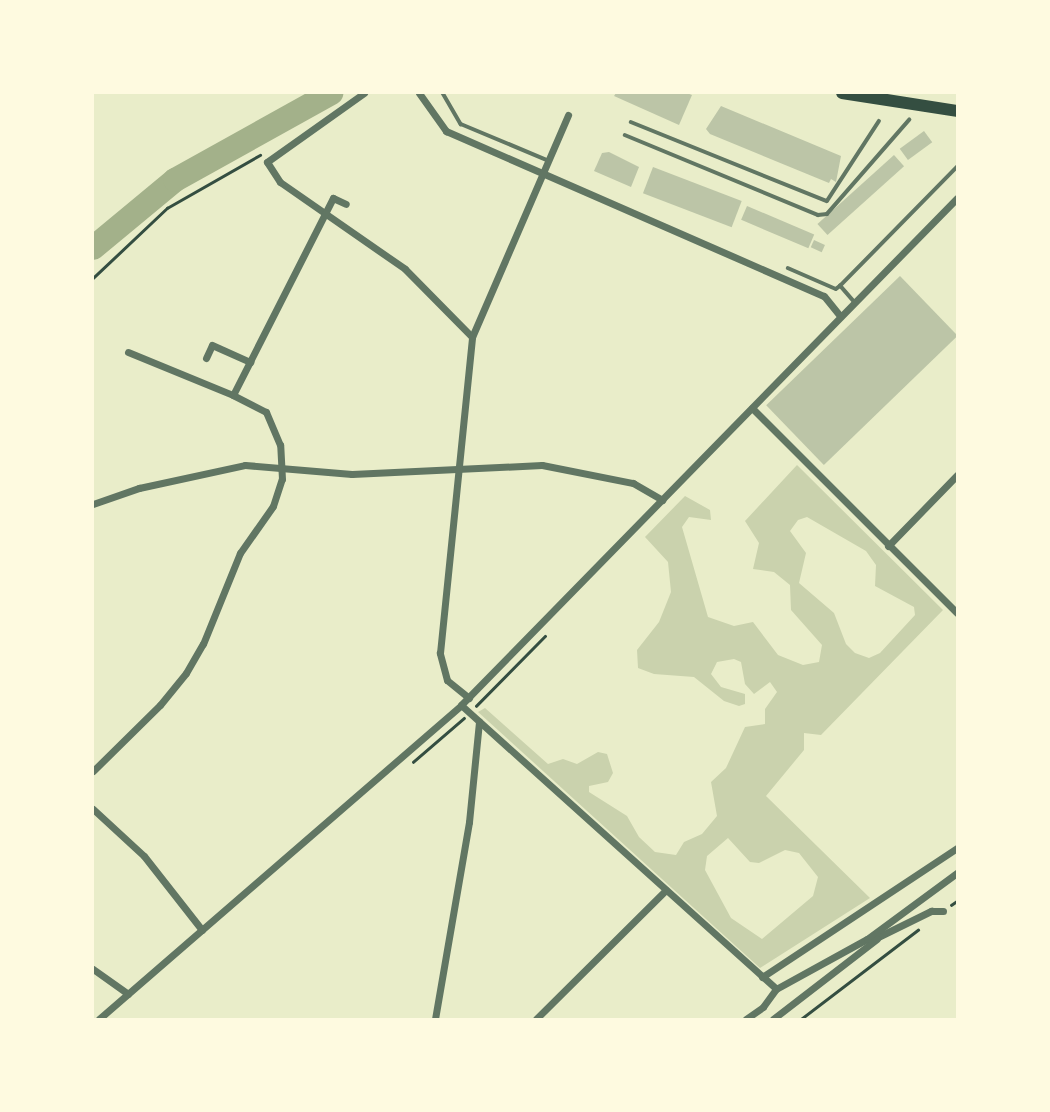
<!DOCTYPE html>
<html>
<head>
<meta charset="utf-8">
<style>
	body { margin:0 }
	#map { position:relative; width:1050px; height:1112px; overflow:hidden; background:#e9edc9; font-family:Inter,sans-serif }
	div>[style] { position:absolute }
	.green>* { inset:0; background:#cad2ad }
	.river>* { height:24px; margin:-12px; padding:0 12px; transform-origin:12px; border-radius:12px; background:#a3b18a }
	.building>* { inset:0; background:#bcc5a7; transform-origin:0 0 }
	.path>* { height:2.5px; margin:-1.25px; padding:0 1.25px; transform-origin:1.25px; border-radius:1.25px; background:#344e41 }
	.service>* { height:3.5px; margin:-1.75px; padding:0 1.75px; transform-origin:1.75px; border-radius:1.75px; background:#617663 }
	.minor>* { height:7px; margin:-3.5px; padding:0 3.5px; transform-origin:3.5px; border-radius:3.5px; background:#617663 }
	.motorway>* { height:12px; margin:-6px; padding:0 6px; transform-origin:6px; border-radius:6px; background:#344e41 }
	span { translate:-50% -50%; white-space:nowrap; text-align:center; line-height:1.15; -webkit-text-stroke:7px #fefae0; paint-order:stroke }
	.frame { position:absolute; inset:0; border:94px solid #fefae0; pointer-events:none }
</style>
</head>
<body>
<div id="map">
	<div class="green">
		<div style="clip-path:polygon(evenodd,797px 465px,943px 610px,821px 735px,804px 733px,804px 750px,766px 796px,870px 898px,760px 968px,478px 712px,485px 708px,548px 764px,563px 759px,577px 764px,598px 752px,607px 754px,613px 773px,608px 782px,589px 786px,589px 792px,627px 816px,639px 837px,655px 852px,676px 855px,684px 842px,702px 834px,717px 816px,711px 782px,726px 768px,745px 727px,765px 724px,765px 709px,777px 692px,770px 682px,754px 694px,745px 684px,741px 662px,734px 659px,717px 662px,711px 674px,721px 687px,745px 694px,745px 704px,739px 706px,724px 701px,694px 677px,654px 674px,638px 668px,637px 650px,659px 622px,671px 592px,668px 562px,645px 537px,685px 496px,710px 510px,711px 520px,689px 517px,682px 527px,708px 617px,734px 626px,753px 622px,778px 655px,803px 665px,819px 662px,822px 645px,791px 610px,790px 585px,774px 572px,753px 569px,759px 543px,745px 521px,797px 465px,807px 517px,866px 551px,876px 565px,875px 586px,914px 607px,915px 615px,880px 653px,869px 658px,855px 653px,846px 644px,834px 613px,799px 583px,806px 553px,790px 531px,798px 520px,807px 517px,797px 465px,728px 838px,750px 862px,759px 863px,785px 850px,799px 853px,818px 877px,813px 896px,762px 939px,731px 918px,705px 870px,707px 856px,728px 838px)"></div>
	</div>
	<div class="river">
		<div style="left:93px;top:248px;width:107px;rotate:-39.7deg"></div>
		<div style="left:175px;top:180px;width:179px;rotate:-29.1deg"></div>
	</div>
	<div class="building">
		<div style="clip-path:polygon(616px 93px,687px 93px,692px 95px,679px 125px,614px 96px)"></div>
		<div style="clip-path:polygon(721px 106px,841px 156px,836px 182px,831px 179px,829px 183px,710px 134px,706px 129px)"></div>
		<div style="left:924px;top:131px;width:14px;height:30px;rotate:54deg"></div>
		<div style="clip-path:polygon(609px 152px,639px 167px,631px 187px,594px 171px,602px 153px)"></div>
		<div style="left:894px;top:155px;width:15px;height:103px;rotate:48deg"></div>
		<div style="left:653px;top:167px;width:95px;height:28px;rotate:21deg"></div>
		<div style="left:747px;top:206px;width:73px;height:15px;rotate:23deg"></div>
		<div style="left:814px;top:240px;width:12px;height:8px;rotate:24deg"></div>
		<div style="left:900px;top:276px;width:83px;height:186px;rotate:46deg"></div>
	</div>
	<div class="path">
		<div style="left:93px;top:278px;width:102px;rotate:-43.4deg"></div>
		<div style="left:167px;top:208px;width:107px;rotate:-29.7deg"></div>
		<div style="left:476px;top:706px;width:98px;rotate:-45.4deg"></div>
		<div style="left:413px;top:762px;width:67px;rotate:-40.8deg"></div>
		<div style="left:951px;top:905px;width:7px;rotate:-34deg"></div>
		<div style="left:801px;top:1019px;width:147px;rotate:-37.3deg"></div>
	</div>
	<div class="service">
		<div style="left:443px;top:93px;width:36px;rotate:60deg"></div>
		<div style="left:461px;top:124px;width:93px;rotate:22.7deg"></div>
		<div style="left:631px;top:122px;width:211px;rotate:22deg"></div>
		<div style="left:827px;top:201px;width:95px;rotate:-57deg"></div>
		<div style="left:625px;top:135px;width:209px;rotate:22.5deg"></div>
		<div style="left:818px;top:215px;width:9px;rotate:-6deg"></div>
		<div style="left:827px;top:214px;width:125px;rotate:-48.9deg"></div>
		<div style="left:788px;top:268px;width:52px;rotate:23.6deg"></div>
		<div style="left:836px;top:289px;width:5px;rotate:-37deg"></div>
		<div style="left:854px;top:302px;width:21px;rotate:-131deg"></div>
		<div style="left:840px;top:286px;width:167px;rotate:-45.5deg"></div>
	</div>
	<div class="minor">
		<div style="left:364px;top:93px;width:119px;rotate:144.6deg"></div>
		<div style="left:267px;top:162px;width:24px;rotate:57deg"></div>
		<div style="left:280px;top:182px;width:152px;rotate:34.8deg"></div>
		<div style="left:405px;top:269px;width:95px;rotate:45.4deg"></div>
		<div style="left:419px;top:93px;width:47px;rotate:54.6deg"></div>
		<div style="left:446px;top:131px;width:412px;rotate:23.6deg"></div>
		<div style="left:824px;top:296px;width:26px;rotate:51deg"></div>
		<div style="left:128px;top:352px;width:113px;rotate:22.3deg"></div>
		<div style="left:206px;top:358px;width:14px;rotate:-65deg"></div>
		<div style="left:212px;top:345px;width:42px;rotate:24.1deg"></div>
		<div style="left:752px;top:408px;width:290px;rotate:45deg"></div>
		<div style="left:93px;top:504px;width:49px;rotate:-19.2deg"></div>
		<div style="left:139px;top:488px;width:108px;rotate:-12.2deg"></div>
		<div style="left:245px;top:465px;width:107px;rotate:4.8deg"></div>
		<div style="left:352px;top:474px;width:190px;rotate:-2.7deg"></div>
		<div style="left:542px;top:465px;width:93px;rotate:11.2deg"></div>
		<div style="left:633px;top:483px;width:34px;rotate:30deg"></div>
		<div style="left:888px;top:546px;width:99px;rotate:-45.8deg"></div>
		<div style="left:469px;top:698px;width:28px;rotate:-141deg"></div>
		<div style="left:447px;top:680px;width:28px;rotate:-105deg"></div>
		<div style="left:440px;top:653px;width:318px;rotate:-84.2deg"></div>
		<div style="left:472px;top:337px;width:242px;rotate:-66.6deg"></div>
		<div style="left:461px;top:705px;width:424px;rotate:42deg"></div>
		<div style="left:776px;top:989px;width:22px;rotate:126deg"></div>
		<div style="left:763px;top:1007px;width:21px;rotate:145deg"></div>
		<div style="left:93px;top:771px;width:94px;rotate:-44.6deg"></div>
		<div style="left:160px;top:705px;width:41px;rotate:-50.9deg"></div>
		<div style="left:186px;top:673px;width:34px;rotate:-60deg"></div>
		<div style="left:203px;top:644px;width:98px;rotate:-67.9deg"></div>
		<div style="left:240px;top:553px;width:57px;rotate:-54.9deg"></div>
		<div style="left:273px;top:506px;width:28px;rotate:-72deg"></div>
		<div style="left:282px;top:479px;width:34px;rotate:-93deg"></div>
		<div style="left:280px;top:445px;width:36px;rotate:-113deg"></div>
		<div style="left:266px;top:412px;width:37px;rotate:-153deg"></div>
		<div style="left:233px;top:395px;width:221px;rotate:-63.1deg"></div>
		<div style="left:333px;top:198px;width:14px;rotate:25deg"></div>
		<div style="left:93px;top:809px;width:69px;rotate:42.7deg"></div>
		<div style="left:144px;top:856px;width:94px;rotate:51.9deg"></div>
		<div style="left:874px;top:939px;width:64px;rotate:-26.2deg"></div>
		<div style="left:931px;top:911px;width:12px"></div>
		<div style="left:93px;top:969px;width:43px;rotate:35.5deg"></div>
		<div style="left:762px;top:977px;width:234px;rotate:-33.5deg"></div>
		<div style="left:776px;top:989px;width:104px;rotate:-28.8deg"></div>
		<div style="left:867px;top:939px;width:112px;rotate:-36.3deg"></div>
		<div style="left:99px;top:1019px;width:479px;rotate:-40.9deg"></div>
		<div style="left:461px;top:705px;width:709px;rotate:-45.63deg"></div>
		<div style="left:435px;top:1019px;width:200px;rotate:-80.2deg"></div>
		<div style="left:469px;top:822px;width:101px;rotate:-84.3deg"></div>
		<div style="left:536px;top:1019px;width:183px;rotate:-44.8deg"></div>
		<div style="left:773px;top:1019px;width:131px;rotate:-37.6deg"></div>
	</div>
	<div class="motorway">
		<div style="left:842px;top:93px;width:116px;rotate:8.9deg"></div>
	</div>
	<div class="frame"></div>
</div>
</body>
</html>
